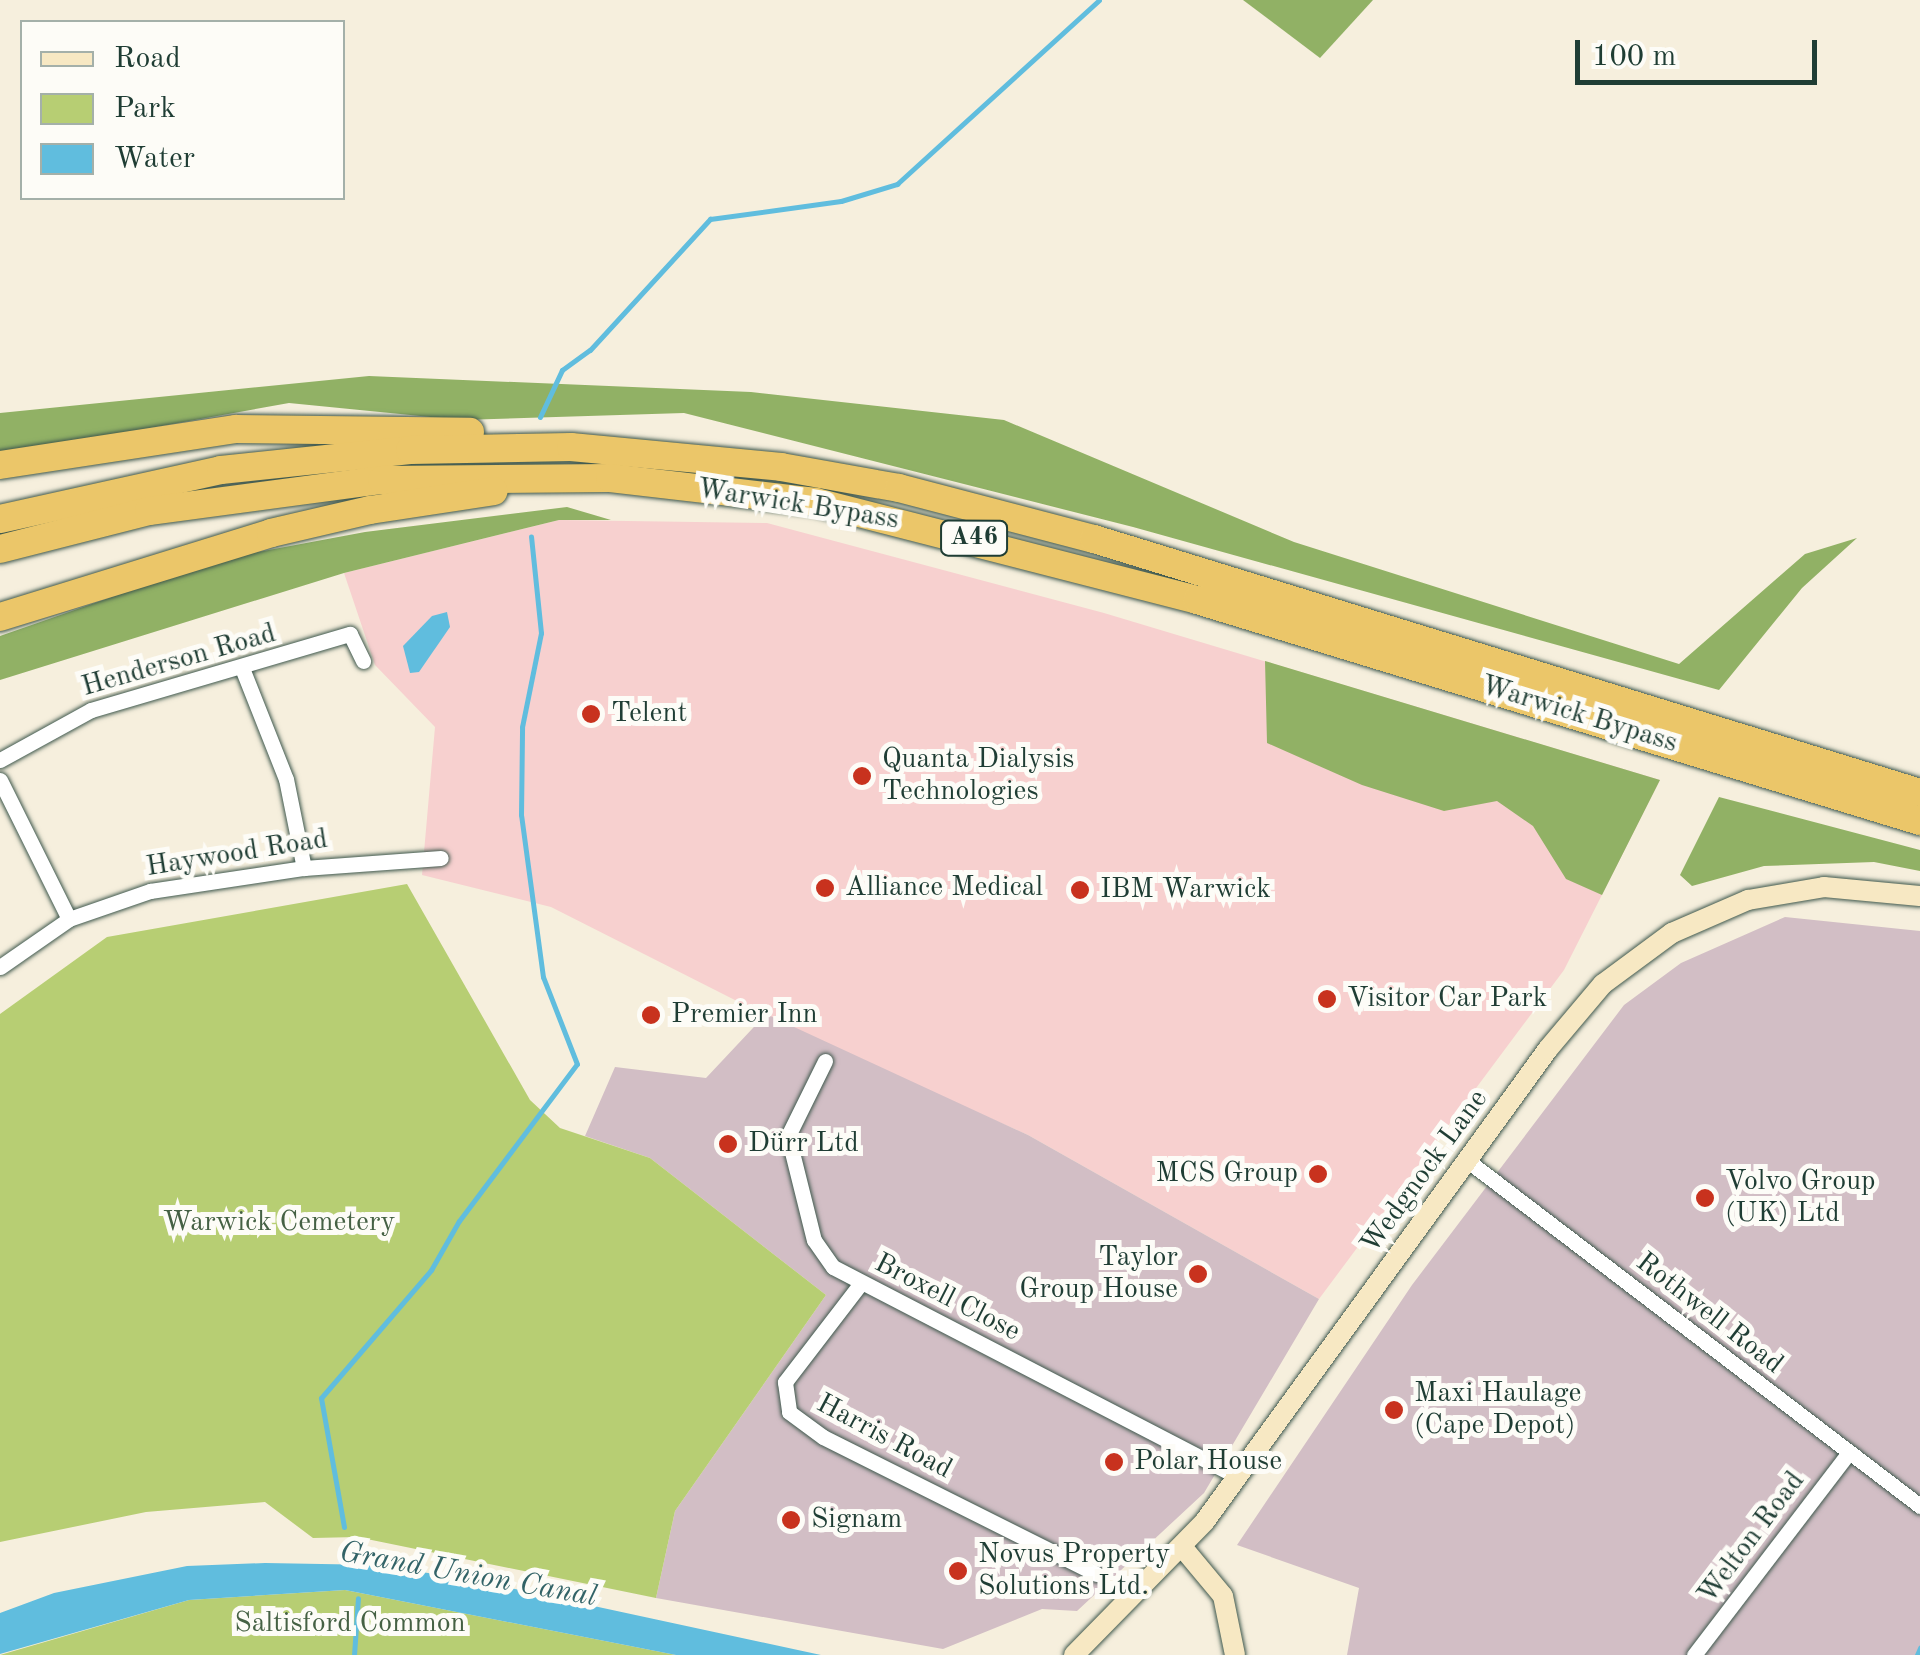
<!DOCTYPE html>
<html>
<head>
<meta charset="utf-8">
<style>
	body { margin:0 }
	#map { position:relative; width:1920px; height:1655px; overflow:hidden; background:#f6efdd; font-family:"Old Standard TT",serif }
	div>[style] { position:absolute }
	.built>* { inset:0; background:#f7d0cf }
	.industrial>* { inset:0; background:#d2bec5 }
	.green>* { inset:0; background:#b7ce73 }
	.forest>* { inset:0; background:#91b165 }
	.water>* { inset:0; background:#60bdde }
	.stream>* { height:5px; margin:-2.5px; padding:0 2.5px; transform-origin:2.5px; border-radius:2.5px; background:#60bdde }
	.roads { filter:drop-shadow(0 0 2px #3f584d) drop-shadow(0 0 2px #3f584d) }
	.street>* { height:15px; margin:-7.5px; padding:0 7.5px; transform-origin:7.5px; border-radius:7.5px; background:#fff }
	.secondary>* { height:20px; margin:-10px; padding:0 10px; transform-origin:10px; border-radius:10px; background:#f7e8c3 }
	.highway>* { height:28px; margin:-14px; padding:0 14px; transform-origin:14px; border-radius:14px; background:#ebc669 }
	.dots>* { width:28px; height:28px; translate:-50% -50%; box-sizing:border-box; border:5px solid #fdfcf7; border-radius:50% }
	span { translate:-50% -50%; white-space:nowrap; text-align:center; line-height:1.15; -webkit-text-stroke:10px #fdfcf7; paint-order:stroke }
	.shield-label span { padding:2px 8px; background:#fdfcf7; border:2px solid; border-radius:8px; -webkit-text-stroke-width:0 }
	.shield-label { font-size:25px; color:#1f3d34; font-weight:700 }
	.street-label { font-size:28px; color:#1f3d34 }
	.poi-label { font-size:28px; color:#1f3d34 }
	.left { translate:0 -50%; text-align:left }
	.right { translate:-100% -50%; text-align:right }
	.park-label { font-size:28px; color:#456144 }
	.water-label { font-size:30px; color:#326367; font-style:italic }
	.legend { position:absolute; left:20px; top:20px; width:325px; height:180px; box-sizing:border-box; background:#fdfcf7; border:2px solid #a4b0a9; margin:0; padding:12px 18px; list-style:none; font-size:30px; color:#1f3d34 }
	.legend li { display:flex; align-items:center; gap:20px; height:50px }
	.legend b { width:50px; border:2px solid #a4b0a9 }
	.scale { position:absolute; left:1575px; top:40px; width:242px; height:45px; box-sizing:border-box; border:5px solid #1f3d34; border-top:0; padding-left:12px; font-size:30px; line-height:35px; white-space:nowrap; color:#1f3d34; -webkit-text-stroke:8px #fdfcf7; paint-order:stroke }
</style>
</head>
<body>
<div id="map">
	<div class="built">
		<div style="clip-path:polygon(559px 520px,767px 523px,1104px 613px,1660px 780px,1564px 970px,1319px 1299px,1028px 1135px,818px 1042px,551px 907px,422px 875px,435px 727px,375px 665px,344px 573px)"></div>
	</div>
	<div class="industrial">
		<div style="clip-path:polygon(1785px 917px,1920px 931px,1920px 1655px,1347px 1655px,1359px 1588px,1237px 1545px,1412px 1285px,1624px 1005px,1681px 963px)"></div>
		<div style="clip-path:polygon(766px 1014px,1028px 1135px,1319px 1299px,1204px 1493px,1077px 1611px,1042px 1609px,943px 1649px,656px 1598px,675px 1511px,826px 1295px,650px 1158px,585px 1136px,615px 1067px,706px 1078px)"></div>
	</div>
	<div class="green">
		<div style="clip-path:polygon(407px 884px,530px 1100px,560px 1128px,650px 1158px,826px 1295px,675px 1511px,656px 1598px,357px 1537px,313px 1538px,265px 1502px,146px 1512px,0 1542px,0 1014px,107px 937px)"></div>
		<div style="clip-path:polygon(345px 1590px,676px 1655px,0 1655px,189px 1600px)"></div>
	</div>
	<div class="forest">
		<div style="clip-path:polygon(1243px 0,1373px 0,1320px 58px)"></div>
		<div style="clip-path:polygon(369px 376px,751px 392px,1004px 420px,1294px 542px,1679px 664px,1805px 554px,1857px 538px,1802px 588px,1719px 690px,1133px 527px,684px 413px,461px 420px,289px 403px,0 455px,0 413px)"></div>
		<div style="clip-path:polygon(567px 507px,611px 520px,559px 520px,344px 573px,0 680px,0 636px,221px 559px,365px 532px)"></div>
		<div style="clip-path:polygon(1265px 661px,1660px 780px,1602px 895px,1566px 879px,1533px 826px,1497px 801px,1444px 811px,1362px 785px,1267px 743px)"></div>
		<div style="clip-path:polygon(1719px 797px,1920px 850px,1920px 871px,1874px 862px,1764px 866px,1692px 886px,1680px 875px)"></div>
	</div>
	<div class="water">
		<div style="clip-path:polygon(447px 612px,450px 627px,419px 672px,410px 673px,403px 646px,432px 616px)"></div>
		<div style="clip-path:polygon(265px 1563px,378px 1565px,478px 1581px,821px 1655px,676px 1655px,345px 1590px,189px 1600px,0 1654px,0 1613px,54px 1593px,187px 1566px)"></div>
	</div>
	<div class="stream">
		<div style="left:540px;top:417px;width:52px;rotate:-64.9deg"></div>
		<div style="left:562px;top:370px;width:34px;rotate:-36deg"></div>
		<div style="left:590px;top:350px;width:178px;rotate:-47.5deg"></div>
		<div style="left:710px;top:219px;width:132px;rotate:-7.8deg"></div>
		<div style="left:841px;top:201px;width:59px;rotate:-16.9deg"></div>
		<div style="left:897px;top:184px;width:273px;rotate:-42.3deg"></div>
		<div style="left:344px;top:1527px;width:131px;rotate:-100.1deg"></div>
		<div style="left:321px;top:1398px;width:169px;rotate:-49.3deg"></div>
		<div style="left:431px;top:1270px;width:56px;rotate:-60.3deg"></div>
		<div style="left:459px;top:1221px;width:196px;rotate:-53.1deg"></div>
		<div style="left:577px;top:1064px;width:93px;rotate:-111.3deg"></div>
		<div style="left:543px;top:977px;width:163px;rotate:-97.7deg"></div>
		<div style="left:521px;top:815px;width:88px;rotate:-89.3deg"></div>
		<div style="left:522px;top:727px;width:96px;rotate:-78.6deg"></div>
		<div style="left:541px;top:633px;width:97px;rotate:-95.9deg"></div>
		<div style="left:354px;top:1655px;width:57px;rotate:-86deg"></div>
		<div style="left:1917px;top:1655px;width:8px;rotate:-67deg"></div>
	</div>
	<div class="roads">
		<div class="street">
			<div style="left:242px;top:668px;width:119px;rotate:68.4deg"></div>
			<div style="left:286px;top:779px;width:91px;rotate:78.6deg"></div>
			<div style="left:0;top:760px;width:104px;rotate:-28.8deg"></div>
			<div style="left:91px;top:710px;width:270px;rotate:-16.4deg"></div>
			<div style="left:350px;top:634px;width:30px;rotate:64deg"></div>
			<div style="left:0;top:780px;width:155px;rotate:63.6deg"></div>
			<div style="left:0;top:967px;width:84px;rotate:-34.8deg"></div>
			<div style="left:69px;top:919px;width:86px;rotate:-19.1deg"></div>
			<div style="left:150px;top:891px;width:156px;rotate:-8.5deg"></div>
			<div style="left:304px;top:868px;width:137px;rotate:-4.2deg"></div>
			<div style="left:825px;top:1061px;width:84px;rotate:116.3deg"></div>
			<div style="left:788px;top:1136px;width:107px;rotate:76deg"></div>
			<div style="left:814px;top:1240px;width:33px;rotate:55deg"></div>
			<div style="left:833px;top:1267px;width:456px;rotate:27.4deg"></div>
			<div style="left:1468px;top:1161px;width:569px;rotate:37.35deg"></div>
			<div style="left:861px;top:1283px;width:125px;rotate:127.5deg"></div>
			<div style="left:785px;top:1382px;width:30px;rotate:82deg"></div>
			<div style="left:789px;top:1412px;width:42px;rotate:36.3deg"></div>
			<div style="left:823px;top:1437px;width:306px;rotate:26.6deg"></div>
			<div style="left:1694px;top:1655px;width:255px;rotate:-52.6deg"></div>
		</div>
		<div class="secondary">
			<div style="left:1183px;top:1548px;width:62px;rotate:50.2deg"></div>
			<div style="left:1223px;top:1596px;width:60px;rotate:78.5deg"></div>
			<div style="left:1074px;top:1655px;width:187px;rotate:-45.6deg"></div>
			<div style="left:1205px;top:1521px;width:583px;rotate:-53.99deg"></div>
			<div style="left:1548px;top:1049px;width:85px;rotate:-49.8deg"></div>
			<div style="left:1603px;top:984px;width:86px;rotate:-36.5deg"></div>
			<div style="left:1672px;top:933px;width:83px;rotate:-23.5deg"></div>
			<div style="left:1748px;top:900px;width:77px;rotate:-9.7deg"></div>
			<div style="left:1824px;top:887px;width:96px;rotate:5.4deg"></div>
		</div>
		<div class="highway">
			<div style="left:0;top:465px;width:239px;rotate:-8.7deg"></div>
			<div style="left:236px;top:429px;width:234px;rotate:0.7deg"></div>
			<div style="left:0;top:519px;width:226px;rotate:-12.5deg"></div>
			<div style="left:221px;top:470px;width:190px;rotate:-6deg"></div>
			<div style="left:410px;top:450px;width:161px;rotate:-1.1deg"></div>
			<div style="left:571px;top:447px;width:211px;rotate:5.4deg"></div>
			<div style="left:781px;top:467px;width:120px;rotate:10.1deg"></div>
			<div style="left:899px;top:488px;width:202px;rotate:14.7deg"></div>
			<div style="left:1094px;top:539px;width:864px;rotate:17.09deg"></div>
			<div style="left:0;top:549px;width:154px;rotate:-14.3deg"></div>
			<div style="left:149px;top:511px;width:235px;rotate:-7.6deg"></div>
			<div style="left:382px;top:480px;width:228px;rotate:-0.5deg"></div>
			<div style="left:610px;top:478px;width:207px;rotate:6.6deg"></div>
			<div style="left:816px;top:502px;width:393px;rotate:14.4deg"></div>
			<div style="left:1197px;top:600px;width:756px;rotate:17deg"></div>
			<div style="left:0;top:617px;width:284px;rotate:-17.2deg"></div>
			<div style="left:271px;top:533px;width:102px;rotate:-13.1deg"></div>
			<div style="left:370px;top:510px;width:125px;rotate:-8.7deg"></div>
		</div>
	</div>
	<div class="dots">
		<div style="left:591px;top:714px;background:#c8321e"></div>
		<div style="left:862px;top:776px;background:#c8321e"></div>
		<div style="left:825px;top:888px;background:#c8321e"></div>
		<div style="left:1080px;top:890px;background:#c8321e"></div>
		<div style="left:1327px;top:999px;background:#c8321e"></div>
		<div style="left:651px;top:1015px;background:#c8321e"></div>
		<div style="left:728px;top:1144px;background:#c8321e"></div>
		<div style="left:1318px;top:1174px;background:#c8321e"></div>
		<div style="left:1705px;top:1198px;background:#c8321e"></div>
		<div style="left:1198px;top:1274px;background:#c8321e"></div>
		<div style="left:1394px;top:1410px;background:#c8321e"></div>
		<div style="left:1114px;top:1462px;background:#c8321e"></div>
		<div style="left:791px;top:1520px;background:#c8321e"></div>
		<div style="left:958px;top:1571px;background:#c8321e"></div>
	</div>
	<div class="shield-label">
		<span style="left:974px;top:538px">A46</span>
	</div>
	<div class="street-label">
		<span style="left:798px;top:505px;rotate:9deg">Warwick Bypass</span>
		<span style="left:179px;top:661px;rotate:-16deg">Henderson Road</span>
		<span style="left:1579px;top:715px;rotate:17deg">Warwick Bypass</span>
		<span style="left:237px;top:854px;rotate:-9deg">Haywood Road</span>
		<span style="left:1425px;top:1172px;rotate:-54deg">Wedgnock Lane</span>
		<span style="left:947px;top:1298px;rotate:27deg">Broxell Close</span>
		<span style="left:1709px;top:1314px;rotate:38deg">Rothwell Road</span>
		<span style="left:884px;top:1437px;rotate:28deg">Harris Road</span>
		<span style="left:1752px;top:1538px;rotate:-53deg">Welton Road</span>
	</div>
	<div class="poi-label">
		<span class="left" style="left:611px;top:714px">Telent</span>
		<span class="left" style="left:882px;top:776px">Quanta Dialysis<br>Technologies</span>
		<span class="left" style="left:845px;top:888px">Alliance Medical</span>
		<span class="left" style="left:1100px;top:890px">IBM Warwick</span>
		<span class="left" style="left:1347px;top:999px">Visitor Car Park</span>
		<span class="left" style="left:671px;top:1015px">Premier Inn</span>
		<span class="left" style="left:748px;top:1144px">Dürr Ltd</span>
		<span class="right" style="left:1298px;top:1174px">MCS Group</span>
		<span class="left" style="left:1725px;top:1198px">Volvo Group<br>(UK) Ltd</span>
		<span class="right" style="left:1178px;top:1274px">Taylor<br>Group House</span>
		<span class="left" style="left:1414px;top:1410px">Maxi Haulage<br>(Cape Depot)</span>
		<span class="left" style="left:1134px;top:1462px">Polar House</span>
		<span class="left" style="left:811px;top:1520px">Signam</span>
		<span class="left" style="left:978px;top:1571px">Novus Property<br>Solutions Ltd.</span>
	</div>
	<div class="park-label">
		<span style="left:279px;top:1223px">Warwick Cemetery</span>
		<span style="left:350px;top:1624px">Saltisford Common</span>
	</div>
	<div class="water-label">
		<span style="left:468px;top:1575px;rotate:10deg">Grand Union Canal</span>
	</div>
	<ul class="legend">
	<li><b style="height:12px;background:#f7e8c3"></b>Road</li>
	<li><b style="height:28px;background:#b7ce73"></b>Park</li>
	<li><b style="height:28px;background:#60bdde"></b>Water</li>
	</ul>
	<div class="scale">100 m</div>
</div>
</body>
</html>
